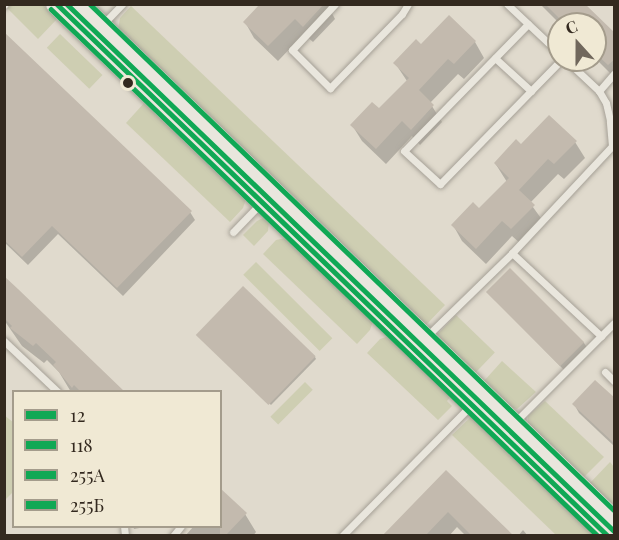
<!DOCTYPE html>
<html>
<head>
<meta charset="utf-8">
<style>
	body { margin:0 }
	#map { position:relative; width:619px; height:540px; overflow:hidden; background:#e0dacd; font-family:"Playfair Display",serif }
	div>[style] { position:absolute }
	.green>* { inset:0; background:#ceceb2; transform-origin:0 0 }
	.shadow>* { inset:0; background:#0003 }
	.building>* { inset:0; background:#c3baae; transform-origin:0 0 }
	.roads { filter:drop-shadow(0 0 2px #a5a096) drop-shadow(0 0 2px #a5a096) }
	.lane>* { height:7px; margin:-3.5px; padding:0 3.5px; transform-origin:3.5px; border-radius:3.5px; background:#e9e6dd }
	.secondary>* { height:20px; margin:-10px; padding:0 10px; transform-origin:10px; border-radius:10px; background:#e9e6dd }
	.bus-1>* { height:4.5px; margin:-2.25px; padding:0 2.25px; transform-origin:2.25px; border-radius:2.25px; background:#10a855 }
	.bus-2>* { height:4.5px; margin:-2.25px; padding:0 2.25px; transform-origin:2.25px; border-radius:2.25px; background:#10a855 }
	.bus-3>* { height:4.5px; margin:-2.25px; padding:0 2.25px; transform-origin:2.25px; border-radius:2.25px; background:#10a855 }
	.bus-4>* { height:4.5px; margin:-2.25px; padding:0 2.25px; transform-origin:2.25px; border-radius:2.25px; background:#10a855 }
	.dots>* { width:16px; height:16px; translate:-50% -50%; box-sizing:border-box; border:3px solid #f0e9d4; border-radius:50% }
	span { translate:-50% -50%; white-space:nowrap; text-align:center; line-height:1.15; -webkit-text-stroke:6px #f0e9d4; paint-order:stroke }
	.frame { position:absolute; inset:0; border:6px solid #33291f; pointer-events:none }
	.legend { position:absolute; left:12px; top:390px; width:210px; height:138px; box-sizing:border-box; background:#f0e9d4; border:2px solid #a49c8c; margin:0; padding:8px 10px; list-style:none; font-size:18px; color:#33291f }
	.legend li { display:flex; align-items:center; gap:12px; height:30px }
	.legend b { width:30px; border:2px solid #a49c8c }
	.north { position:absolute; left:547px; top:12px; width:60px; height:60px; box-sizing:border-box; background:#f0e9d4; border:2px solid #a49c8c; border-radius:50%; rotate:339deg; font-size:16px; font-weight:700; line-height:24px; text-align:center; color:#33291f }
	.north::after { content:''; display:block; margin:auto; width:21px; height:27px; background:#70675c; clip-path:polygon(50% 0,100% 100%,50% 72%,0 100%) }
</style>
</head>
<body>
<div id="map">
	<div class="green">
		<div style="clip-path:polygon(4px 5px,43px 5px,57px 19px,38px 39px)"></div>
		<div style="clip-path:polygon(131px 6px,445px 305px,426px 325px,118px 30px,120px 18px)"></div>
		<div style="left:60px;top:34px;width:59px;height:19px;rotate:44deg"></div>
		<div style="clip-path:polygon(145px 102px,246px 199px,243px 208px,230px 222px,126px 123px)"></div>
		<div style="clip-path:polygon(265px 217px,269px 221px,268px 231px,254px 246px,243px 235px,257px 221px)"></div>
		<div style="clip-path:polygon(286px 238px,373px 321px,370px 330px,357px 344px,263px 254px,276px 240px)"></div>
		<div style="left:256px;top:262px;width:108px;height:18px;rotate:45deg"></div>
		<div style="left:456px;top:315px;width:54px;height:28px;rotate:44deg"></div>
		<div style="clip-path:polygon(389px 336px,451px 396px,447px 401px,452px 406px,438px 420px,367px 353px,380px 339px)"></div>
		<div style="clip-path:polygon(502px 361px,536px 392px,517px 409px,509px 407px,484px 381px)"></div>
		<div style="left:305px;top:382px;width:11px;height:49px;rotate:45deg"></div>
		<div style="clip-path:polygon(545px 401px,604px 457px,584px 477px,528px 423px,528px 416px)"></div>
		<div style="clip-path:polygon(4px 415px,14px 423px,13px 492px,6px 499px)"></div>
		<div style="clip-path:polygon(473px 415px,597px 535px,556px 535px,452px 435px)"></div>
		<div style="clip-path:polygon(610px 462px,614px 467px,614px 507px,590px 483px)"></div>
	</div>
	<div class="shadow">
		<div style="clip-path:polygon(275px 4px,327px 4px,335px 19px,313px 42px,304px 34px,278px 61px,254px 38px,245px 22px)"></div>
		<div style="clip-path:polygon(540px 4px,583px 4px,614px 35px,614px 77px,595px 58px,595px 24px,560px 24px)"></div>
		<div style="clip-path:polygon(449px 17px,475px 42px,484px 58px,464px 79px,458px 74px,430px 103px,442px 122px,420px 145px,412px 136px,386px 164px,362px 141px,352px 125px,379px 110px,407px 81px,395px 63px,421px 46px)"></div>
		<div style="clip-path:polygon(4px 34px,190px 212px,195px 220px,123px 296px,58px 234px,28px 265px,4px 242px)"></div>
		<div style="clip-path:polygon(575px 142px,585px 158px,564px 179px,558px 174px,530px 203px,543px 221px,521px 244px,512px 236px,486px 264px,462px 241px,453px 225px,479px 210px,507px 182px,495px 163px,521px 146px)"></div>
		<div style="clip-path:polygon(4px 278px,123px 392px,71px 392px,59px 372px,47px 360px,44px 363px,22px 346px,4px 320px)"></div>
		<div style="clip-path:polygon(488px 293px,584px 343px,588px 349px,566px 372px)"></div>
		<div style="clip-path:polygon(199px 336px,315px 357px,316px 359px,271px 405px)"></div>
		<div style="clip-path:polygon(614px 400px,614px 446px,579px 413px,574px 404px)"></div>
		<div style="clip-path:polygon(446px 472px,511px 536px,466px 536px,457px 527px,449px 536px,384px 536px)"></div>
		<div style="clip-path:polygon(245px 514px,256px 532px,253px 536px,185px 536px,194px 526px,220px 526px)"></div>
		<div style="clip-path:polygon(133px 526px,145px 526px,145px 527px,134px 529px)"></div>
		<div style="clip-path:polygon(523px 530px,528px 536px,518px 536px)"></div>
	</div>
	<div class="building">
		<div style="clip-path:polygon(260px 4px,324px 4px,303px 27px,295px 19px,268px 46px,243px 22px)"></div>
		<div style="clip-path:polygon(545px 4px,585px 4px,615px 33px,615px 59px,608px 65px,595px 53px,595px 24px,565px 24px)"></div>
		<div style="clip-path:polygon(449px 15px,476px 41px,454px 64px,448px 59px,419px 90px,434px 105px,411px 130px,402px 121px,376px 149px,350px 125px,372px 102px,379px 108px,409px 78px,393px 63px,416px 39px,421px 44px)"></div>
		<div style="clip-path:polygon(4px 32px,192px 211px,117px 288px,52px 226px,22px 257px,4px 240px)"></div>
		<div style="clip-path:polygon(549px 115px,577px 141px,554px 164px,548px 159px,519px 190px,535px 205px,511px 229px,502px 221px,476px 249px,451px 225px,473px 202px,479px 208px,509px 178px,494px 163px,516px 139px,521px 144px)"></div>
		<div style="left:510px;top:268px;width:105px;height:34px;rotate:45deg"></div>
		<div style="clip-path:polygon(4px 276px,18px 289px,125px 392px,81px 392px,74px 385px,72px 388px,53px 365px,56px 362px,36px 343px,33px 346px,10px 328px,12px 326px,4px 318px)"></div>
		<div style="left:243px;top:286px;width:101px;height:68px;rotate:44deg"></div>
		<div style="clip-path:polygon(595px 380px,615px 398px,615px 444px,572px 404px)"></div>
		<div style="clip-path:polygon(446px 470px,514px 536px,472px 536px,448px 512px,425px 536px,382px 536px)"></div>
		<div style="clip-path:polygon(220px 488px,247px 513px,225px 536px,220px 536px)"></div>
	</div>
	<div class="roads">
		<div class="lane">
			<div style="left:335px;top:4px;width:63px;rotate:133.1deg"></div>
			<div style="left:292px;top:50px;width:54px;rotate:45deg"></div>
			<div style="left:330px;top:88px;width:103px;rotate:-45.8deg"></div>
			<div style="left:402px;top:14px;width:12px;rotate:-59deg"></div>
			<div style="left:507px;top:4px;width:71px;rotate:43.3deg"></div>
			<div style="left:4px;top:5px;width:1px;rotate:-45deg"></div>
			<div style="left:103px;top:24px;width:28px;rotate:-46deg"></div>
			<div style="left:528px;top:24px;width:177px;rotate:134.3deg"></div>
			<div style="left:404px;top:151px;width:49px;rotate:42.5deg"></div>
			<div style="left:440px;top:184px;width:173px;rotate:-45.7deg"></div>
			<div style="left:495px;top:58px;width:49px;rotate:42.5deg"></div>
			<div style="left:566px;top:60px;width:45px;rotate:43.2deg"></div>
			<div style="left:599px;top:91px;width:14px;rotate:60deg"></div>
			<div style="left:606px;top:103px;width:18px;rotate:77deg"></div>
			<div style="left:599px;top:91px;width:23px;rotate:-49deg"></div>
			<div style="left:233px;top:232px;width:39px;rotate:-46deg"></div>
			<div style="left:512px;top:253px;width:122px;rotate:43deg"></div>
			<div style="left:426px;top:337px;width:120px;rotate:-44.3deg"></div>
			<div style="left:512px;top:253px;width:146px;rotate:-46.9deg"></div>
			<div style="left:612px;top:146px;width:25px;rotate:-95deg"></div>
			<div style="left:610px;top:121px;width:4px;rotate:-14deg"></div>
			<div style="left:4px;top:341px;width:74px;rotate:43.4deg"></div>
			<div style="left:605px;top:372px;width:13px;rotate:45deg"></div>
			<div style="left:514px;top:423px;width:141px;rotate:-45deg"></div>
			<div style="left:124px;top:526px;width:10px;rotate:84deg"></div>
			<div style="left:173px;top:536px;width:13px;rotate:-51deg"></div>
			<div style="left:342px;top:536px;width:184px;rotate:-45.4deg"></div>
		</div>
		<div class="secondary">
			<div style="left:56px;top:4px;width:767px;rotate:43.89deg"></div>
			<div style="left:79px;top:4px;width:743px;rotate:43.96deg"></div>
		</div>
	</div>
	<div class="bus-1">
		<div style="left:57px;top:4px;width:766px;rotate:43.99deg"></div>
	</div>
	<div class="bus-2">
		<div style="left:51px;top:9px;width:760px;rotate:43.93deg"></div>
	</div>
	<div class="bus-3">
		<div style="left:67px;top:4px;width:760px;rotate:43.93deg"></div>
	</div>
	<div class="bus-4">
		<div style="left:90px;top:4px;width:728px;rotate:44deg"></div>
	</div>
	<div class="dots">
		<div style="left:128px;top:83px;background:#33291f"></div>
	</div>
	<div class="frame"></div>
	<ul class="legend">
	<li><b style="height:8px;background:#10a855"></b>12</li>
	<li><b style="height:8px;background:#10a855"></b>118</li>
	<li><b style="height:8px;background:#10a855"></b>255А</li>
	<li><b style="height:8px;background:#10a855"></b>255Б</li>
	</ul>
	<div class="north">С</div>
</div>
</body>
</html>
